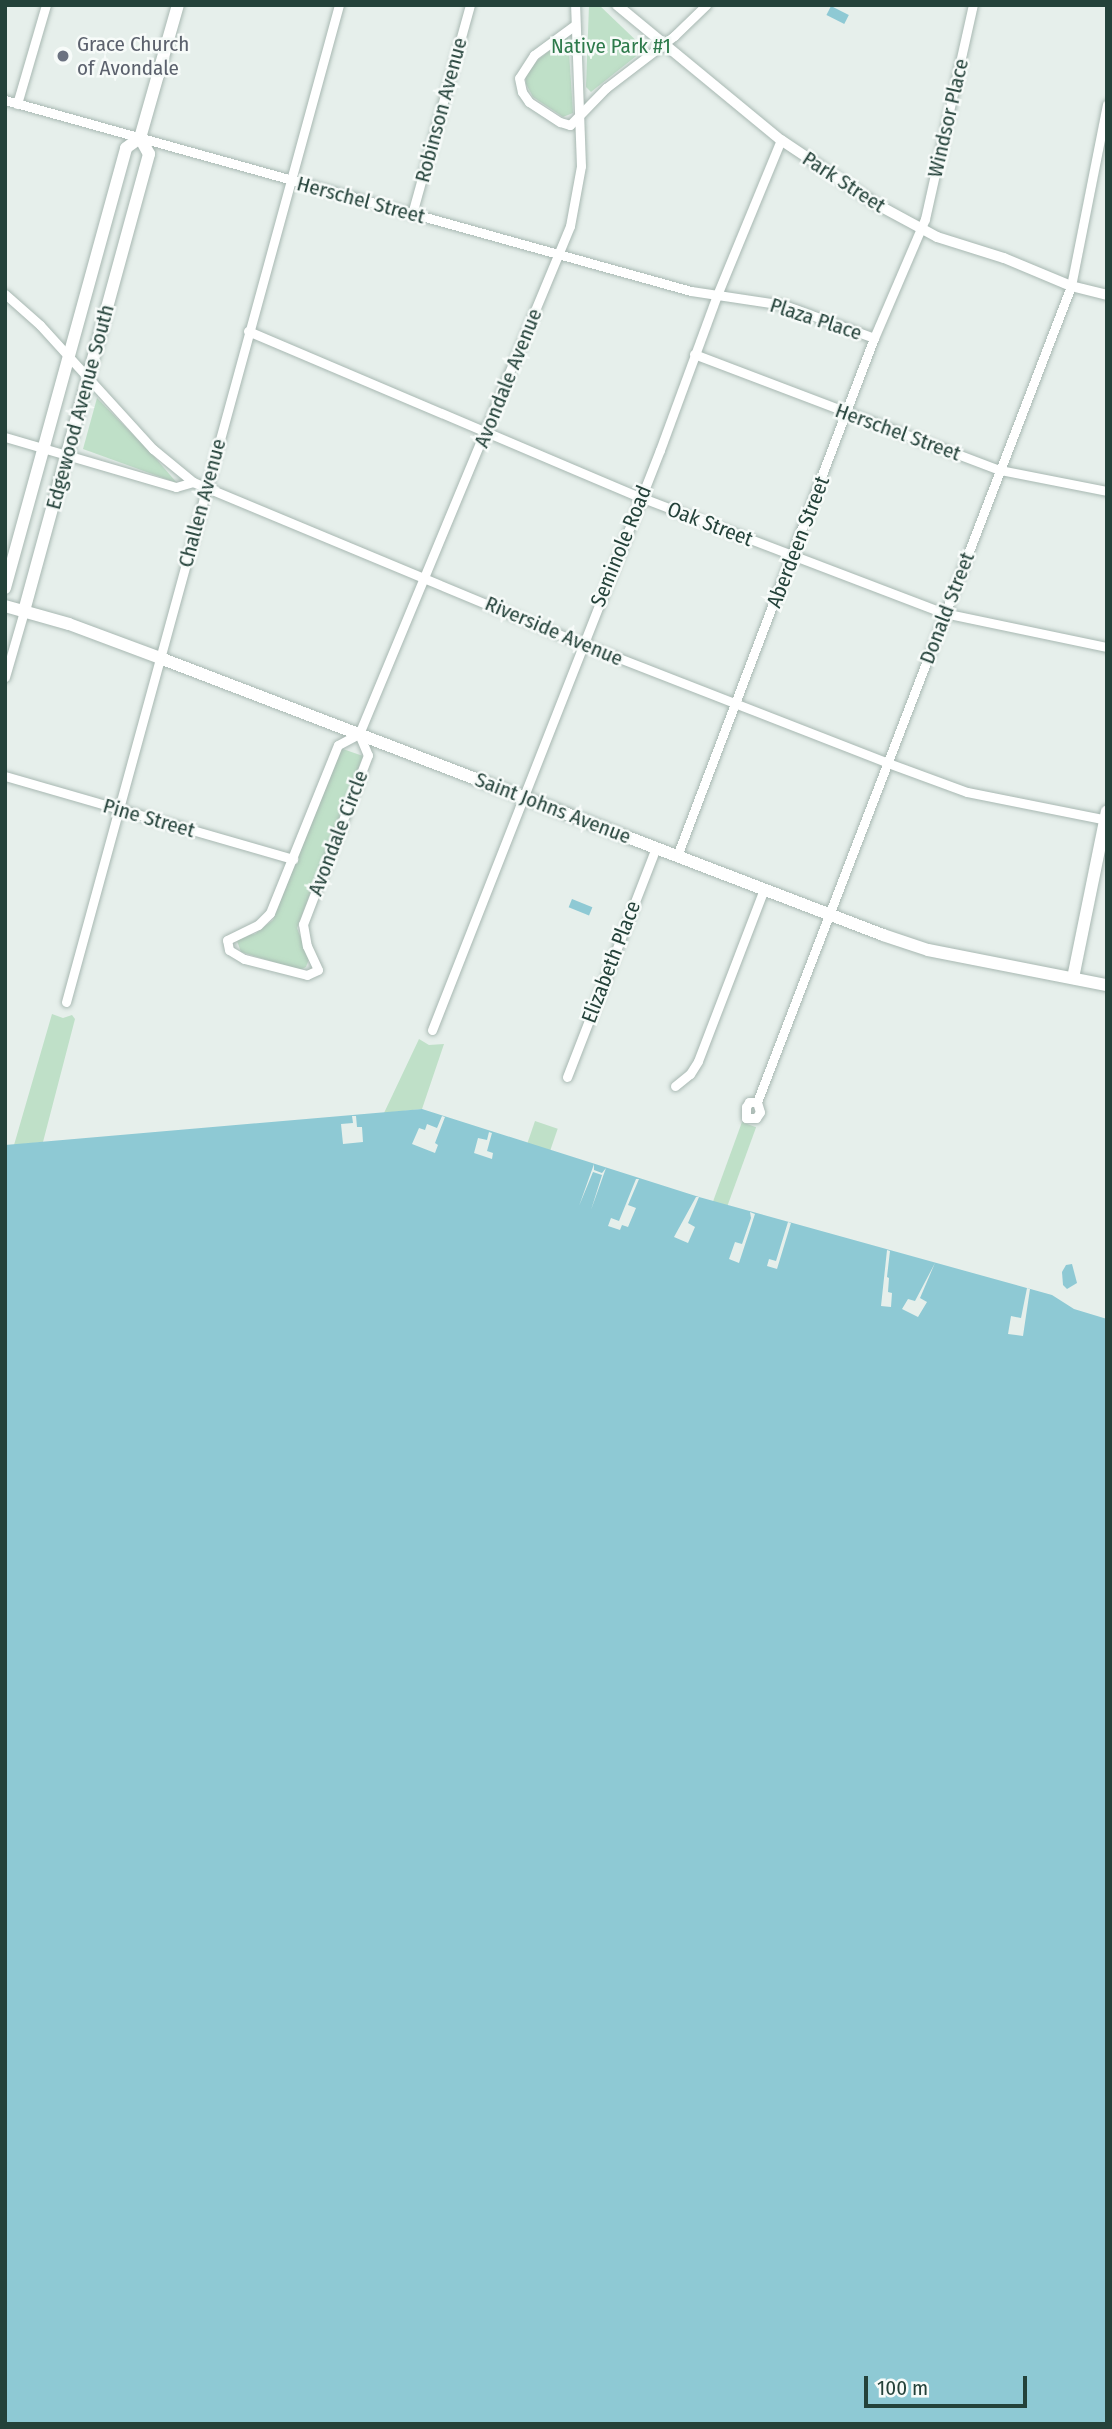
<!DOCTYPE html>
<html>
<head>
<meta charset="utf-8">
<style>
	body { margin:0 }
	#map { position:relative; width:1112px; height:2429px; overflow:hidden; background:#e6efeb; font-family:"Fira Sans Condensed",sans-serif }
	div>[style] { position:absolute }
	.green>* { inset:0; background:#bfe0c8; transform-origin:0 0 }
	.water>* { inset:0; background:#8ec9d4; transform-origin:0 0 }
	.pier>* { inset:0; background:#e6efeb }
	.roads { filter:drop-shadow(0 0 2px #a8b8b2) drop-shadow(0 0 2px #a8b8b2) }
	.minor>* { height:9px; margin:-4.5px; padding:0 4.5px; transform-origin:4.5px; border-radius:4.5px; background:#fff }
	.tertiary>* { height:10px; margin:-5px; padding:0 5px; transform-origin:5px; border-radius:5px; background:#fff }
	.secondary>* { height:12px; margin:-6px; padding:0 6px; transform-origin:6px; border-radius:6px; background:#fff }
	.dots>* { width:19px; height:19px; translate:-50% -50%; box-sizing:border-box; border:4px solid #f7fbf9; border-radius:50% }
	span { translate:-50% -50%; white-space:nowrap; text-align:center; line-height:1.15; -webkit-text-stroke:5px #f7fbf9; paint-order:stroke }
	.worship-label { font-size:21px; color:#5b616d }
	.left { translate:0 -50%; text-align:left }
	.park-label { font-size:21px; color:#2d7a4b }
	.street-label { font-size:21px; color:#24423a }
	.frame { position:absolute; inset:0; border:7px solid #24423a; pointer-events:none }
	.scale { position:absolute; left:864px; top:2376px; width:163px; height:32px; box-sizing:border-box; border:4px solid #24423a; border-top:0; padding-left:9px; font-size:21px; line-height:24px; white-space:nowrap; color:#24423a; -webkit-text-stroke:5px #f7fbf9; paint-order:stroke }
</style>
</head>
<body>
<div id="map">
	<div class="green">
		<div style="clip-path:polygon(589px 5px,599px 5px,645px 49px,591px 92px,586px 87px)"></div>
		<div style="clip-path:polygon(568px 36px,573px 113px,563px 117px,533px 97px,526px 84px,526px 73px,539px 59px)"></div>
		<div style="clip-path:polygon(97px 398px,152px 454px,177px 483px,83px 449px)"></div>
		<div style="clip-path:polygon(340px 748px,363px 756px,297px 928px,309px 959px,306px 967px,300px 970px,241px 952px,237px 941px,242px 936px,255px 934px,273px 920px)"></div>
		<div style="clip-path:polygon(52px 1014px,63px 1018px,72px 1015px,75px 1019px,43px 1142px,14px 1145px)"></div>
		<div style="clip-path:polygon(419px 1039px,429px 1045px,444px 1044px,422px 1109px,384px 1113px)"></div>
		<div style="left:535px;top:1121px;width:24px;height:25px;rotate:19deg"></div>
		<div style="left:742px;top:1122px;width:15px;height:85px;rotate:20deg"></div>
	</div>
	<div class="water">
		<div style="left:831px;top:6px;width:20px;height:10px;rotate:27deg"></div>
		<div style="left:572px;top:899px;width:22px;height:9px;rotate:22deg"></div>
		<div style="clip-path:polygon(422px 1109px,699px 1197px,1052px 1295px,1074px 1309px,1107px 1319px,1107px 2424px,5px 2424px,5px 1145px)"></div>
		<div style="clip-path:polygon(1072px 1264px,1077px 1283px,1067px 1289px,1063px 1285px,1062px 1272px,1066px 1265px)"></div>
	</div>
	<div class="pier">
		<div style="clip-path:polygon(352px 1116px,356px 1116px,357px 1127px,362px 1127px,363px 1142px,343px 1144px,341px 1124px,353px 1123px)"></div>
		<div style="clip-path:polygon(442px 1116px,445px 1117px,435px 1143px,438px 1145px,435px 1153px,412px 1144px,419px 1128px,425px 1130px,427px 1124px,437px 1128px)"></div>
		<div style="clip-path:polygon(489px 1132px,492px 1133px,487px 1151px,493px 1153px,492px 1159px,474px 1153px,478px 1138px,487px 1140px)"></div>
		<div style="clip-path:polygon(594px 1164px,594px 1170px,602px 1173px,606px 1168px,591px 1210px,602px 1175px,593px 1172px,579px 1206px)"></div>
		<div style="clip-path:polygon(636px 1179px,639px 1179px,628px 1205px,636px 1208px,628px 1227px,622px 1225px,620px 1230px,608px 1226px,611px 1218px,619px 1221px)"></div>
		<div style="clip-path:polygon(696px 1197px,699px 1197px,688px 1223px,695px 1227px,688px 1243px,674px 1237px)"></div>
		<div style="clip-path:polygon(750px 1212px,755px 1214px,739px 1263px,729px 1259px,735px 1242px,742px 1244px,751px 1218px)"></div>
		<div style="clip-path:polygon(788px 1222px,791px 1223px,777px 1269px,767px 1266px,769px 1259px,776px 1261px)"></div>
		<div style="clip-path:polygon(887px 1250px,890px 1251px,887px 1277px,889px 1278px,888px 1292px,892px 1293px,891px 1307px,881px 1306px)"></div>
		<div style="clip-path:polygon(935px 1263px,920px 1298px,927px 1302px,918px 1317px,902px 1309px,908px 1299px,915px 1301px)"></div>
		<div style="clip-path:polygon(1027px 1288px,1030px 1289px,1023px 1336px,1008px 1334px,1011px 1316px,1021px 1318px)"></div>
	</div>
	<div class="roads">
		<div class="minor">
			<div style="left:575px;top:25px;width:51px;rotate:143.8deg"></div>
			<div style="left:534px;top:55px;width:27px;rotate:123deg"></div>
			<div style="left:519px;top:78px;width:14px;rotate:78deg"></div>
			<div style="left:522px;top:92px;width:12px;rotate:55deg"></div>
			<div style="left:529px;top:102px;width:37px;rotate:33deg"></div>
			<div style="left:560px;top:122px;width:10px;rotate:17deg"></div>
			<div style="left:570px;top:125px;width:52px;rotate:-45.8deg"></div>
			<div style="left:606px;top:88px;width:86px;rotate:-37.4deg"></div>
			<div style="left:674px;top:36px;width:45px;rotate:-44.1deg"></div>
			<div style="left:5px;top:100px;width:712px;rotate:15.56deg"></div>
			<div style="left:691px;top:291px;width:94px;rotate:8.6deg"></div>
			<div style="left:784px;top:305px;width:96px;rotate:20.1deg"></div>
			<div style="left:17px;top:104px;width:103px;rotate:-73.7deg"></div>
			<div style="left:412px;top:214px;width:217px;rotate:-74.5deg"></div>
			<div style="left:5px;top:294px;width:47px;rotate:41.5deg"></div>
			<div style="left:40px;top:325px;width:168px;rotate:47.7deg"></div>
			<div style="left:153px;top:449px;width:52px;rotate:39.5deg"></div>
			<div style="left:248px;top:331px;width:426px;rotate:23deg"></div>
			<div style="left:640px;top:497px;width:325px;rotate:20.9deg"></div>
			<div style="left:944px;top:613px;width:167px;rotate:11.8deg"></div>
			<div style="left:694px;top:354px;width:327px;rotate:20.8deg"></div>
			<div style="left:1000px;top:470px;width:109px;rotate:11.1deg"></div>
			<div style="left:5px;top:437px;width:178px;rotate:16.3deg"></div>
			<div style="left:176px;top:487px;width:18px;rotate:-16deg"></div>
			<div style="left:193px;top:482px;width:422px;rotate:22.6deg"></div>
			<div style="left:583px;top:644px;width:327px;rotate:21.3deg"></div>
			<div style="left:888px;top:763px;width:84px;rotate:20.2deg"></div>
			<div style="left:967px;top:792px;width:143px;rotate:11.3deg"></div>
			<div style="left:5px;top:677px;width:69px;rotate:-73.9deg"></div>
			<div style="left:359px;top:734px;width:550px;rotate:-67.44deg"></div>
			<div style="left:570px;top:226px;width:61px;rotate:-79.6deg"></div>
			<div style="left:581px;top:166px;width:161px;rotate:-92.1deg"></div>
			<div style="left:359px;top:734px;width:23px;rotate:67deg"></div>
			<div style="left:368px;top:755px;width:181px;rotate:111deg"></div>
			<div style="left:303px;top:924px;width:22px;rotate:80deg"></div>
			<div style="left:307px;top:946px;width:26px;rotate:65deg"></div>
			<div style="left:318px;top:970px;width:12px;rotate:156deg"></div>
			<div style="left:307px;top:975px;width:65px;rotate:-165.7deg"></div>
			<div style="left:244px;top:959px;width:17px;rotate:-149deg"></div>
			<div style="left:229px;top:950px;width:10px;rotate:-101deg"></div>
			<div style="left:227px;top:940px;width:34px;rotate:-26deg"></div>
			<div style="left:258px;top:925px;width:17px;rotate:-45deg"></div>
			<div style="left:270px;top:913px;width:181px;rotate:-68deg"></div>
			<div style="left:338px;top:745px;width:24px;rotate:-28deg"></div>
			<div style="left:5px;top:776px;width:300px;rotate:16.1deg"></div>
			<div style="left:677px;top:856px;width:554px;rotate:-69.18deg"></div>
			<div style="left:874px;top:338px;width:129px;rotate:-66.8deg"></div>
			<div style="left:925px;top:219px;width:219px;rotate:-77.4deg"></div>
			<div style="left:66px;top:1002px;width:1034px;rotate:-74.69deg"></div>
			<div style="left:432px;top:1030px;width:623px;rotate:-68.54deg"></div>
			<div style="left:660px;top:450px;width:165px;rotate:-69.8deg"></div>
			<div style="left:717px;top:295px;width:168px;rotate:-67.6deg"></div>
			<div style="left:567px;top:1077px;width:247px;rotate:-68.8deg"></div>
			<div style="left:675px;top:1086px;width:19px;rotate:-39deg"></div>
			<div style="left:690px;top:1074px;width:15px;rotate:-58deg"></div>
			<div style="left:698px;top:1061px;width:184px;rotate:-69deg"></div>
			<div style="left:757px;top:1102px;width:8px;rotate:180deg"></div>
			<div style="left:749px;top:1102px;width:6px;rotate:121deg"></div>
			<div style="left:746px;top:1107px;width:11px;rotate:90deg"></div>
			<div style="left:746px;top:1118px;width:10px"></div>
			<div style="left:756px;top:1118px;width:7px;rotate:-56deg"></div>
			<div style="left:760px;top:1112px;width:10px;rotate:-107deg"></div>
			<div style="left:757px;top:1102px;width:874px;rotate:-68.95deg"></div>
			<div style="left:1071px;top:286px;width:185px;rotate:-78.8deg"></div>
		</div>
		<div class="tertiary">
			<div style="left:617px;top:5px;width:212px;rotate:39.5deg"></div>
			<div style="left:781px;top:140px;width:117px;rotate:33.8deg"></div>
			<div style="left:878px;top:205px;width:67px;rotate:28.5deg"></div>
			<div style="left:937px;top:237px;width:70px;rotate:17.4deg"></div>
			<div style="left:1004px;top:258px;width:73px;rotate:22.7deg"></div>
			<div style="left:1071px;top:286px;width:37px;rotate:14deg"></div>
		</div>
		<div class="secondary">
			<div style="left:5px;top:588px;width:456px;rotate:-74.6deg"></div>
			<div style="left:126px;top:148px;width:17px;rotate:-36deg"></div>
			<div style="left:140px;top:138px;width:138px;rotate:-74.1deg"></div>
			<div style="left:5px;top:606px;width:66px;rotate:15.7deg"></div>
			<div style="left:69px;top:624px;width:97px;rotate:20.5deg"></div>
			<div style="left:160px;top:658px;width:774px;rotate:20.96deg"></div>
			<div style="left:883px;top:935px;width:47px;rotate:18.4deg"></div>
			<div style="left:928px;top:950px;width:182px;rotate:11.1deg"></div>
			<div style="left:24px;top:611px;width:474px;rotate:-74.7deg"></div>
			<div style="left:149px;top:154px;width:18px;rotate:-119deg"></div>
			<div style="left:1073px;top:978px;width:170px;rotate:-78.5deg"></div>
		</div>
	</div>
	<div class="dots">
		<div style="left:63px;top:56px;background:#6b7280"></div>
	</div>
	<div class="worship-label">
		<span class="left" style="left:77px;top:56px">Grace Church<br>of Avondale</span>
	</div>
	<div class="park-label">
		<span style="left:611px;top:46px">Native Park #1</span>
	</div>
	<div class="street-label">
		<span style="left:441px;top:110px;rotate:-75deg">Robinson Avenue</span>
		<span style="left:948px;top:118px;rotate:-77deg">Windsor Place</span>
		<span style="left:844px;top:182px;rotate:33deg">Park Street</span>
		<span style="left:361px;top:200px;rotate:15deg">Herschel Street</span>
		<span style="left:816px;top:319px;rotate:18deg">Plaza Place</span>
		<span style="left:508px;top:378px;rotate:-68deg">Avondale Avenue</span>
		<span style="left:80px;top:407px;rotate:-75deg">Edgewood Avenue South</span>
		<span style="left:898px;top:432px;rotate:20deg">Herschel Street</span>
		<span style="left:202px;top:503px;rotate:-75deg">Challen Avenue</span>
		<span style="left:710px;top:524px;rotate:21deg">Oak Street</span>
		<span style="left:798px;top:542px;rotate:-69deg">Aberdeen Street</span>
		<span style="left:621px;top:546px;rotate:-68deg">Seminole Road</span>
		<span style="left:947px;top:608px;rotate:-69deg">Donald Street</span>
		<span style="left:554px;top:631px;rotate:23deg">Riverside Avenue</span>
		<span style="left:553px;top:808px;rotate:21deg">Saint Johns Avenue</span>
		<span style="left:149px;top:818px;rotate:16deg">Pine Street</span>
		<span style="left:338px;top:833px;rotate:-69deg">Avondale Circle</span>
		<span style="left:611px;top:962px;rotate:-69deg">Elizabeth Place</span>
	</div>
	<div class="frame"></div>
	<div class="scale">100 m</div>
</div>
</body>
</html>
